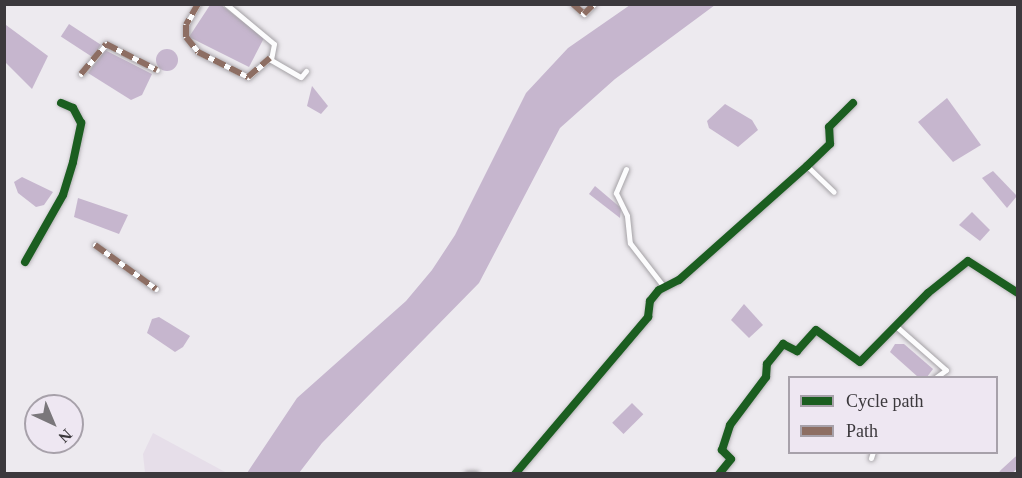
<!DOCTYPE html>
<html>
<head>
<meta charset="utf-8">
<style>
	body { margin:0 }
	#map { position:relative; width:1022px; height:478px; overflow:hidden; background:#edeaef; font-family:Georgia,serif }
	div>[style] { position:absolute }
	.built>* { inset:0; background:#e6dee9 }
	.water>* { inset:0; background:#c6b6ce; transform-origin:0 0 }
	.round { border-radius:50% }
	.river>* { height:10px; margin:-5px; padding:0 5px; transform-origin:5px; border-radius:5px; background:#c6b6ce }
	.roads { filter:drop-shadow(0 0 2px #a4a1a5) drop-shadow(0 0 2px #a4a1a5) }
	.minor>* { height:5px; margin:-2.5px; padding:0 2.5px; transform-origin:2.5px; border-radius:2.5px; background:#fcfcfd }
	.quiet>* { height:6px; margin-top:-3px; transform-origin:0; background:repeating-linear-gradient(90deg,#8d6e63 0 12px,transparent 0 18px) }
	.cycleway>* { height:8px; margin:-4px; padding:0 4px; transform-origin:4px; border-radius:4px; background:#1b5e20 }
	span { translate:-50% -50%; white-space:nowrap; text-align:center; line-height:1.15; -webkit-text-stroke:6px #eee7f2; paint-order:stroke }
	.frame { position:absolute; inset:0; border:6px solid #3c393d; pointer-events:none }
	.legend { position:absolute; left:788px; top:376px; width:210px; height:78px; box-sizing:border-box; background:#eee7f2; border:2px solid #a7a1aa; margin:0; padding:8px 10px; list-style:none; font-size:18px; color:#3c393d }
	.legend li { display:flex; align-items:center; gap:12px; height:30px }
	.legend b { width:30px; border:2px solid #a7a1aa }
	.north { position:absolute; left:24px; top:394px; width:60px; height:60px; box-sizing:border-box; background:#eee7f2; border:2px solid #a7a1aa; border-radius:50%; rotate:136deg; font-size:16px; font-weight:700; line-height:24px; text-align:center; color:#3c393d }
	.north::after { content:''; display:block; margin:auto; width:21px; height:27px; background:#7a777b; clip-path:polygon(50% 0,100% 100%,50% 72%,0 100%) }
</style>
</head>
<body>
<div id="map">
	<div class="built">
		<div style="clip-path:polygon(153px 433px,227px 473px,145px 473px,143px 454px)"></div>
	</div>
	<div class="water">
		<div style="clip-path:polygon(220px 4px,264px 38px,249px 67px,189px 37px,210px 5px)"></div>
		<div style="clip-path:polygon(630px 5px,715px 5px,615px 79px,560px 128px,479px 283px,322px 443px,299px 473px,247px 473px,297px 398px,406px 301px,432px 270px,455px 235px,526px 93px,568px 48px)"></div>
		<div style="left:69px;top:24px;width:38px;height:15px;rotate:33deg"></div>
		<div style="clip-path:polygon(6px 25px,48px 56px,32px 89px,5px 62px)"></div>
		<div class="round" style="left:156px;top:49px;width:22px;height:22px"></div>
		<div style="clip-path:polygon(105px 50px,152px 74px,142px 95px,131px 100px,88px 73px)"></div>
		<div style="clip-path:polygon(312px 86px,328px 106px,321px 114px,307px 106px)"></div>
		<div style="clip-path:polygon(947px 98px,981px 145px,953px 162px,918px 122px)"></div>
		<div style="clip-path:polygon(725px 104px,752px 120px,758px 130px,738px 147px,709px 128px,707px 121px)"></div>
		<div style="clip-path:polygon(993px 171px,1017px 196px,1007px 208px,982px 178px)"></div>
		<div style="clip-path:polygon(22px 177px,53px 192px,44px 205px,36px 207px,18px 193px,14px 182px)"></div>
		<div style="clip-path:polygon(595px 186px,621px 208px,620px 218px,589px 194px)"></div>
		<div style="clip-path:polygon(78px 198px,128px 215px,119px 234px,74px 217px)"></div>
		<div style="clip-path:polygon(972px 212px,990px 230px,980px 241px,959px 225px)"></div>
		<div style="clip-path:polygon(744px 304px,763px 325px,749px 338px,731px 320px)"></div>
		<div style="clip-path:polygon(159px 317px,190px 336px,183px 347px,175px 352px,147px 333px,152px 319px)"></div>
		<div style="clip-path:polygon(895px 344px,904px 344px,933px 369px,927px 377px,918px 377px,890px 352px)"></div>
		<div style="left:632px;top:403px;width:16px;height:28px;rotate:45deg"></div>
	</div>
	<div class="river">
		<div style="left:1004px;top:474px;width:19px;rotate:-43deg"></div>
	</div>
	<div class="roads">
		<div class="minor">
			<div style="left:198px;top:4px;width:24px;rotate:120deg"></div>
			<div style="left:186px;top:25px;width:12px;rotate:90deg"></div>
			<div style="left:186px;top:37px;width:19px;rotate:51deg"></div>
			<div style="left:198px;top:52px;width:56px;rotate:26.6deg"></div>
			<div style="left:248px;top:77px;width:29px;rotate:-41deg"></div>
			<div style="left:226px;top:4px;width:62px;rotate:39.8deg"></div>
			<div style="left:274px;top:44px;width:16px;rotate:101deg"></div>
			<div style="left:271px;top:60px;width:34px;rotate:30deg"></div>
			<div style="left:301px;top:77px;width:8px;rotate:-50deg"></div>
			<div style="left:573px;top:4px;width:15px;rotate:42deg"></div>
			<div style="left:584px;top:14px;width:14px;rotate:-45deg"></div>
			<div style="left:81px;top:74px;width:39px;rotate:-50deg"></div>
			<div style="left:106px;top:44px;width:57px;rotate:27deg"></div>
			<div style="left:807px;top:166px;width:37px;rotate:44deg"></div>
			<div style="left:626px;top:169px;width:26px;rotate:113deg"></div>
			<div style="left:616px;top:193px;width:25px;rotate:64deg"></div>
			<div style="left:627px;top:216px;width:27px;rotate:84deg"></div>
			<div style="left:630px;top:243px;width:56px;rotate:52.3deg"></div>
			<div style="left:95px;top:245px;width:75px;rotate:35.8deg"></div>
			<div style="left:25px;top:262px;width:77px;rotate:-60.4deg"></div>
			<div style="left:63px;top:195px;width:34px;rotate:-73deg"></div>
			<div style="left:73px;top:162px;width:40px;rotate:-78deg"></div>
			<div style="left:81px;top:123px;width:17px;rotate:-118deg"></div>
			<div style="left:73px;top:108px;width:13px;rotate:-157deg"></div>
			<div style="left:897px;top:327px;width:65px;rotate:41.3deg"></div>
			<div style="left:946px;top:370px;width:14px;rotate:144deg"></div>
			<div style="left:871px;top:458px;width:6px;rotate:-72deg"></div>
			<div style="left:467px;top:474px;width:9px"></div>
			<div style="left:515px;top:474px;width:206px;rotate:-49.7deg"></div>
			<div style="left:648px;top:317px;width:16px;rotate:-83deg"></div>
			<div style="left:650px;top:301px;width:14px;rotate:-51deg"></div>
			<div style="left:659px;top:290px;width:22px;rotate:-27deg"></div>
			<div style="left:679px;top:280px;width:171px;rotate:-41.7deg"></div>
			<div style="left:807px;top:166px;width:32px;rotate:-44deg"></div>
			<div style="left:830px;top:144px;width:17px;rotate:-93deg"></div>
			<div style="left:829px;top:127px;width:34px;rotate:-45deg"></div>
			<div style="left:719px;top:474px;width:19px;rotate:-51deg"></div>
			<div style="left:731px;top:459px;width:13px;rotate:-135deg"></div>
			<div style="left:722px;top:450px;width:26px;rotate:-72deg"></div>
			<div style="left:730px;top:425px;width:60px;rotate:-53.1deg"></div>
			<div style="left:766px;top:377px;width:13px;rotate:-86deg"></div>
			<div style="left:767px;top:364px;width:26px;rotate:-51deg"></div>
			<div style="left:783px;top:344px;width:16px;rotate:27deg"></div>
			<div style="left:797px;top:351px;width:28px;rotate:-48deg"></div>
			<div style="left:816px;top:330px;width:54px;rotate:36deg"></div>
			<div style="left:860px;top:362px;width:97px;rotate:-45.4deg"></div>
			<div style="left:928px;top:293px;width:51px;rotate:-38.7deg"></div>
			<div style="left:968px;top:261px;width:59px;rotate:32.6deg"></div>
		</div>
	</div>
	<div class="quiet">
		<div style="left:198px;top:4px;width:24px;rotate:120deg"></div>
		<div style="left:186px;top:25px;width:12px;rotate:90deg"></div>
		<div style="left:186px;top:37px;width:19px;rotate:51deg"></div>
		<div style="left:198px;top:52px;width:56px;rotate:26.6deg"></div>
		<div style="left:248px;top:77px;width:29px;rotate:-41deg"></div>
		<div style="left:573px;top:4px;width:15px;rotate:42deg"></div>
		<div style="left:584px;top:14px;width:14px;rotate:-45deg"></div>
		<div style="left:81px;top:74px;width:39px;rotate:-50deg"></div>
		<div style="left:106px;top:44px;width:57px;rotate:27deg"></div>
		<div style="left:95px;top:245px;width:75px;rotate:35.8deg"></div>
	</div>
	<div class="cycleway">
		<div style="left:25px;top:262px;width:77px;rotate:-60.4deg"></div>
		<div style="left:63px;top:195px;width:34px;rotate:-73deg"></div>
		<div style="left:73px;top:162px;width:40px;rotate:-78deg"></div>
		<div style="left:81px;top:123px;width:17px;rotate:-118deg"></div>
		<div style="left:73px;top:108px;width:13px;rotate:-157deg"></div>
		<div style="left:515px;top:474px;width:206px;rotate:-49.7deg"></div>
		<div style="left:648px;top:317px;width:16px;rotate:-83deg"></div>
		<div style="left:650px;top:301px;width:14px;rotate:-51deg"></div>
		<div style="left:659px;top:290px;width:22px;rotate:-27deg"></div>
		<div style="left:679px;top:280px;width:171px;rotate:-41.7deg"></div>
		<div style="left:807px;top:166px;width:32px;rotate:-44deg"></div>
		<div style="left:830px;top:144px;width:17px;rotate:-93deg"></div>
		<div style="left:829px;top:127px;width:34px;rotate:-45deg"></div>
		<div style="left:719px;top:474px;width:19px;rotate:-51deg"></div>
		<div style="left:731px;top:459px;width:13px;rotate:-135deg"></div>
		<div style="left:722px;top:450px;width:26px;rotate:-72deg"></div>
		<div style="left:730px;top:425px;width:60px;rotate:-53.1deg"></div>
		<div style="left:766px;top:377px;width:13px;rotate:-86deg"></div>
		<div style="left:767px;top:364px;width:26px;rotate:-51deg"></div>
		<div style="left:783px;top:344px;width:16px;rotate:27deg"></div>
		<div style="left:797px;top:351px;width:28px;rotate:-48deg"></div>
		<div style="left:816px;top:330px;width:54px;rotate:36deg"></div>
		<div style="left:860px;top:362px;width:97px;rotate:-45.4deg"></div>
		<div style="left:928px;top:293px;width:51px;rotate:-38.7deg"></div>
		<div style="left:968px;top:261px;width:59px;rotate:32.6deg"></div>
	</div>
	<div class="frame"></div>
	<ul class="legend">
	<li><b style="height:8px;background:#1b5e20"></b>Cycle path</li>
	<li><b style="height:8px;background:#8d6e63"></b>Path</li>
	</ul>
	<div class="north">N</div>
</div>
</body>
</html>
